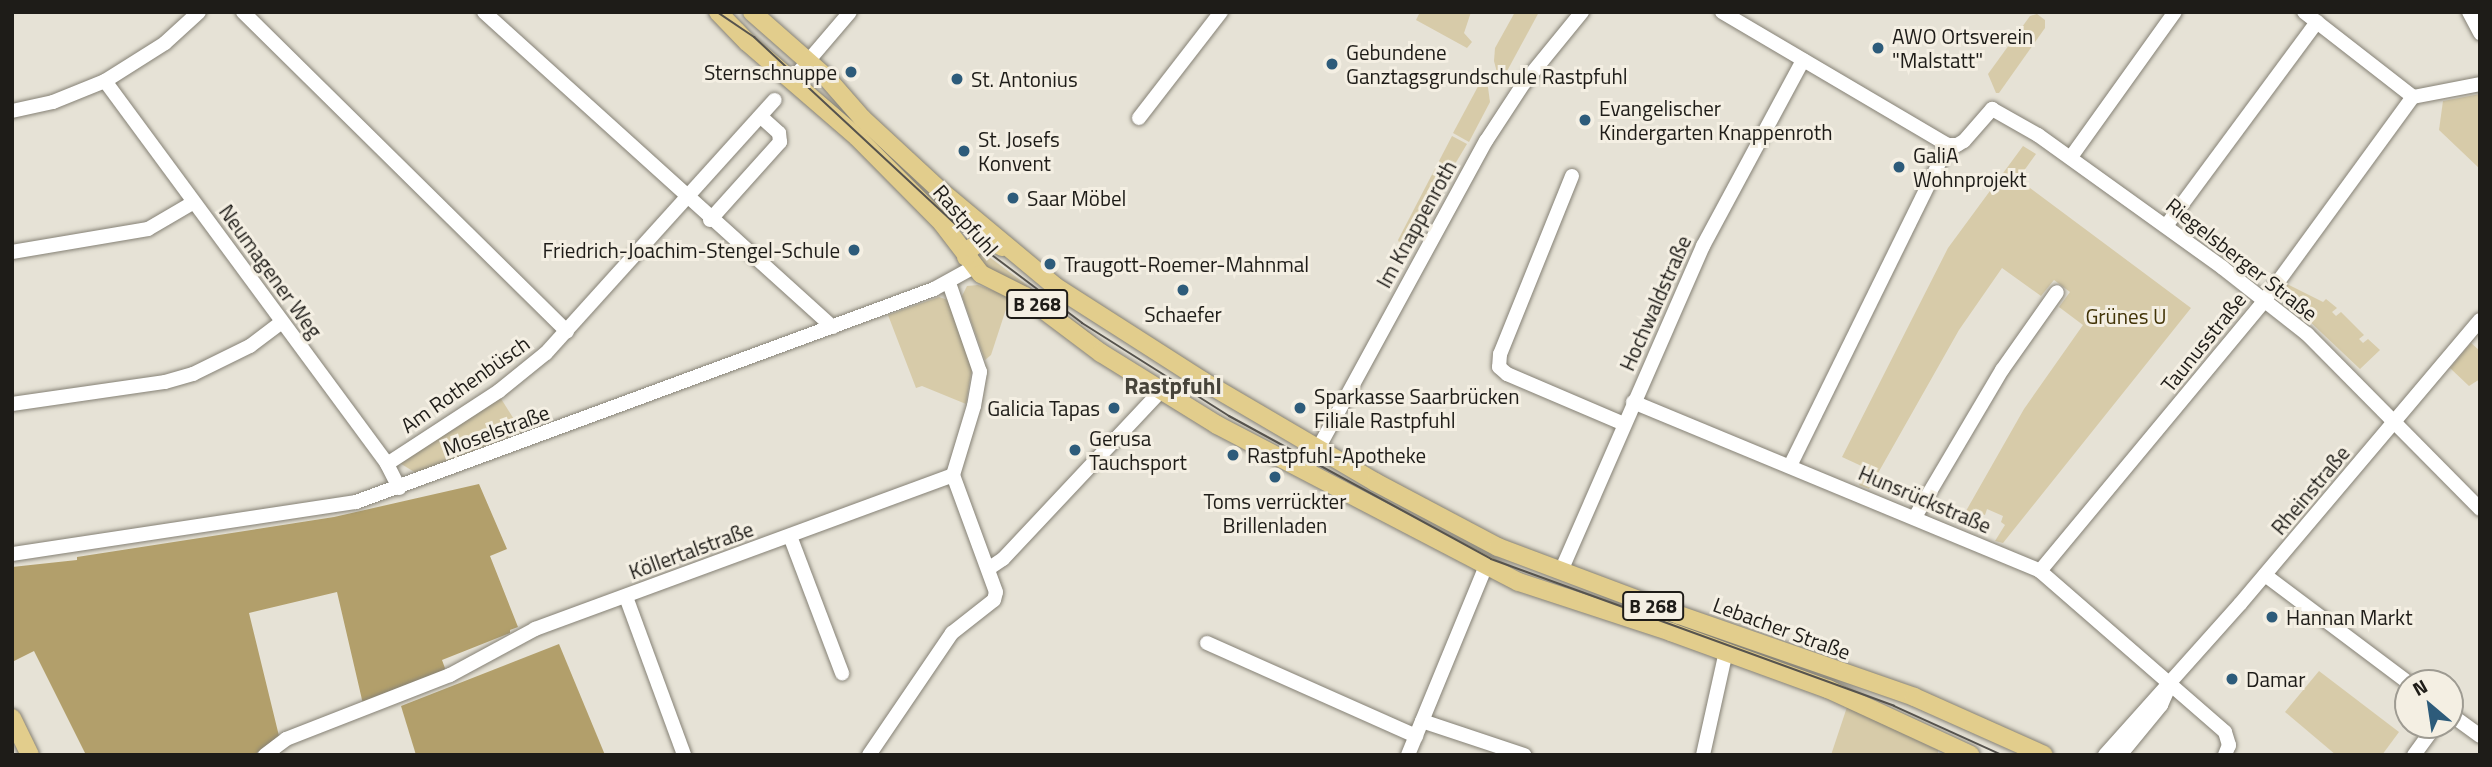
<!DOCTYPE html>
<html>
<head>
<meta charset="utf-8">
<style>
	body { margin:0 }
	#map { position:relative; width:2492px; height:767px; overflow:hidden; background:#e6e2d6; font-family:"Titillium Web",sans-serif }
	div>[style] { position:absolute }
	.green>* { inset:0; background:#d7cba9 }
	.forest>* { inset:0; background:#b29f6b }
	.roads { filter:drop-shadow(0 0 2px #858175) drop-shadow(0 0 2px #858175) }
	.minor>* { height:14px; margin:-7px; padding:0 7px; transform-origin:7px; border-radius:7px; background:#fff }
	.major>* { height:18px; margin:-9px; padding:0 9px; transform-origin:9px; border-radius:9px; background:#e2cd8c }
	.tram>* { height:2px; margin:-1px; padding:0 1px; transform-origin:1px; border-radius:1px; background:#56534d }
	.dots>* { width:19px; height:19px; translate:-50% -50%; box-sizing:border-box; border:4px solid #f4efe3; border-radius:50% }
	span { translate:-50% -50%; white-space:nowrap; text-align:center; line-height:1.15; -webkit-text-stroke:6px #f4efe3; paint-order:stroke }
	.shield-label span { padding:2px 5px; background:#f4efe3; border:2px solid; border-radius:5px; -webkit-text-stroke-width:0 }
	.shield-label { font-size:19px; color:#1e1c18; font-weight:700 }
	.poi-label { font-size:21px; color:#1e1c18 }
	.left { translate:0 -50%; text-align:left }
	.right { translate:-100% -50%; text-align:right }
	.street-label { font-size:21px; color:#1e1c18 }
	.park-label { font-size:21px; color:#413306 }
	.neighbourhood-label { font-size:23px; color:#47443a; font-weight:700 }
	.frame { position:absolute; inset:0; border:14px solid #1e1c18; pointer-events:none }
	.north { position:absolute; left:2394px; top:669px; width:70px; height:70px; box-sizing:border-box; background:#f4efe3; border:2px solid #9e9b92; border-radius:50%; rotate:331deg; font-size:19px; font-weight:700; line-height:28px; text-align:center; color:#1e1c18 }
	.north::after { content:''; display:block; margin:auto; width:24px; height:32px; background:#2d5b7a; clip-path:polygon(50% 0,100% 100%,50% 72%,0 100%) }
</style>
</head>
<body>
<div id="map">
	<div class="green">
		<div style="clip-path:polygon(1420px 12px,1471px 12px,1464px 33px,1472px 42px,1467px 48px,1416px 20px)"></div>
		<div style="clip-path:polygon(1515px 12px,1539px 12px,1500px 84px,1494px 61px,1495px 48px)"></div>
		<div style="clip-path:polygon(2037px 14px,2045px 20px,2045px 28px,1999px 93px,1996px 93px,1988px 74px,2030px 16px)"></div>
		<div style="clip-path:polygon(1482px 79px,1487px 80px,1490px 102px,1469px 142px,1453px 133px)"></div>
		<div style="clip-path:polygon(2480px 94px,2480px 169px,2439px 130px,2443px 101px)"></div>
		<div style="clip-path:polygon(1452px 136px,1467px 144px,1403px 251px,1398px 240px)"></div>
		<div style="clip-path:polygon(2023px 146px,2036px 154px,2018px 179px,2191px 308px,2003px 543px,1995px 541px,2005px 525px,2001px 522px,2003px 516px,1987px 509px,1985px 515px,1978px 513px,1973px 523px,1962px 518px,2024px 409px,2083px 325px,2059px 307px,2070px 292px,2054px 280px,2041px 296px,2002px 268px,1959px 330px,1869px 489px,1859px 485px,1868px 469px,1842px 457px,1948px 248px)"></div>
		<div style="clip-path:polygon(980px 250px,1096px 337px,1094px 340px,978px 265px,977px 253px)"></div>
		<div style="clip-path:polygon(2287px 284px,2323px 302px,2326px 299px,2337px 308px,2332px 312px,2336px 316px,2341px 312px,2364px 335px,2359px 339px,2363px 343px,2368px 339px,2380px 350px,2360px 369px,2285px 298px,2283px 290px)"></div>
		<div style="clip-path:polygon(978px 285px,1010px 297px,991px 355px,985px 360px,962px 296px,967px 286px)"></div>
		<div style="clip-path:polygon(939px 297px,948px 300px,972px 367px,966px 404px,922px 386px,916px 388px,888px 315px)"></div>
		<div style="clip-path:polygon(2471px 343px,2480px 351px,2480px 379px,2469px 386px,2450px 368px)"></div>
		<div style="clip-path:polygon(500px 397px,522px 432px,416px 473px,398px 462px)"></div>
		<div style="clip-path:polygon(2319px 671px,2399px 732px,2382px 755px,2336px 755px,2285px 712px)"></div>
		<div style="clip-path:polygon(1847px 707px,1938px 750px,1938px 753px,1831px 755px)"></div>
	</div>
	<div class="forest">
		<div style="clip-path:polygon(479px 484px,507px 549px,490px 556px,518px 627px,510px 630px,510px 633px,442px 660px,446px 671px,363px 704px,337px 592px,249px 613px,279px 736px,254px 755px,86px 755px,34px 651px,12px 662px,12px 567px,77px 560px,77px 557px,334px 517px)"></div>
		<div style="clip-path:polygon(559px 644px,605px 755px,416px 755px,401px 706px)"></div>
	</div>
	<div class="roads">
		<div class="minor">
			<div style="left:243px;top:12px;width:455px;rotate:44.6deg"></div>
			<div style="left:484px;top:12px;width:470px;rotate:42.1deg"></div>
			<div style="left:1722px;top:12px;width:262px;rotate:30.5deg"></div>
			<div style="left:1948px;top:145px;width:9px"></div>
			<div style="left:1957px;top:145px;width:8px;rotate:-30deg"></div>
			<div style="left:1964px;top:141px;width:43px;rotate:-48.8deg"></div>
			<div style="left:1992px;top:109px;width:53px;rotate:29.5deg"></div>
			<div style="left:2038px;top:135px;width:228px;rotate:35.7deg"></div>
			<div style="left:2223px;top:268px;width:107px;rotate:38.2deg"></div>
			<div style="left:2307px;top:334px;width:246px;rotate:45.3deg"></div>
			<div style="left:2304px;top:12px;width:138px;rotate:37.9deg"></div>
			<div style="left:2469px;top:12px;width:24px;rotate:62deg"></div>
			<div style="left:792px;top:80px;width:89px;rotate:-49.5deg"></div>
			<div style="left:105px;top:81px;width:476px;rotate:53.6deg"></div>
			<div style="left:387px;top:464px;width:27px;rotate:63deg"></div>
			<div style="left:2413px;top:97px;width:68px;rotate:-11deg"></div>
			<div style="left:12px;top:111px;width:42px;rotate:-12.4deg"></div>
			<div style="left:53px;top:102px;width:56px;rotate:-22deg"></div>
			<div style="left:105px;top:81px;width:71px;rotate:-32.3deg"></div>
			<div style="left:165px;top:43px;width:46px;rotate:-42.4deg"></div>
			<div style="left:1139px;top:118px;width:134px;rotate:-52.3deg"></div>
			<div style="left:2071px;top:157px;width:178px;rotate:-54.4deg"></div>
			<div style="left:1572px;top:176px;width:192px;rotate:112deg"></div>
			<div style="left:1500px;top:354px;width:13px;rotate:94deg"></div>
			<div style="left:1499px;top:367px;width:11px;rotate:41deg"></div>
			<div style="left:1507px;top:374px;width:127px;rotate:23.1deg"></div>
			<div style="left:710px;top:220px;width:105px;rotate:-48.1deg"></div>
			<div style="left:780px;top:142px;width:9px;rotate:-96deg"></div>
			<div style="left:779px;top:133px;width:25px;rotate:-138deg"></div>
			<div style="left:2166px;top:226px;width:254px;rotate:-53.5deg"></div>
			<div style="left:12px;top:252px;width:138px;rotate:-9.6deg"></div>
			<div style="left:148px;top:229px;width:53px;rotate:-30.4deg"></div>
			<div style="left:1633px;top:402px;width:441px;rotate:22.5deg"></div>
			<div style="left:2040px;top:571px;width:245px;rotate:41deg"></div>
			<div style="left:2225px;top:732px;width:14px;rotate:73deg"></div>
			<div style="left:2229px;top:745px;width:11px;rotate:112deg"></div>
			<div style="left:12px;top:404px;width:155px;rotate:-8.2deg"></div>
			<div style="left:165px;top:382px;width:29px;rotate:-16deg"></div>
			<div style="left:193px;top:374px;width:64px;rotate:-26.2deg"></div>
			<div style="left:250px;top:346px;width:40px;rotate:-37deg"></div>
			<div style="left:387px;top:464px;width:134px;rotate:-33.1deg"></div>
			<div style="left:499px;top:391px;width:60px;rotate:-39deg"></div>
			<div style="left:546px;top:353px;width:341px;rotate:-47.9deg"></div>
			<div style="left:1790px;top:466px;width:358px;rotate:-63.8deg"></div>
			<div style="left:1307px;top:469px;width:374px;rotate:-61.4deg"></div>
			<div style="left:1486px;top:141px;width:69px;rotate:-56.8deg"></div>
			<div style="left:1524px;top:83px;width:92px;rotate:-50.8deg"></div>
			<div style="left:1915px;top:517px;width:171px;rotate:-59.4deg"></div>
			<div style="left:2002px;top:370px;width:95px;rotate:-54.8deg"></div>
			<div style="left:790px;top:536px;width:147px;rotate:69.2deg"></div>
			<div style="left:12px;top:554px;width:348px;rotate:-8.6deg"></div>
			<div style="left:356px;top:502px;width:616px;rotate:-20.23deg"></div>
			<div style="left:934px;top:289px;width:46px;rotate:-28.8deg"></div>
			<div style="left:988px;top:569px;width:18px;rotate:-34deg"></div>
			<div style="left:1003px;top:559px;width:231px;rotate:-46.8deg"></div>
			<div style="left:1561px;top:571px;width:355px;rotate:-66.4deg"></div>
			<div style="left:1703px;top:246px;width:211px;rotate:-61.7deg"></div>
			<div style="left:2040px;top:571px;width:351px;rotate:-50.3deg"></div>
			<div style="left:2264px;top:301px;width:253px;rotate:-53.9deg"></div>
			<div style="left:2265px;top:575px;width:180px;rotate:36.9deg"></div>
			<div style="left:626px;top:597px;width:168px;rotate:69.8deg"></div>
			<div style="left:1207px;top:643px;width:229px;rotate:24deg"></div>
			<div style="left:2450px;top:714px;width:37px;rotate:36deg"></div>
			<div style="left:1422px;top:721px;width:108px;rotate:18.4deg"></div>
			<div style="left:265px;top:755px;width:26px;rotate:-37deg"></div>
			<div style="left:286px;top:739px;width:176px;rotate:-21.3deg"></div>
			<div style="left:450px;top:675px;width:97px;rotate:-28.4deg"></div>
			<div style="left:535px;top:629px;width:445px;rotate:-20.2deg"></div>
			<div style="left:953px;top:475px;width:72px;rotate:-73.1deg"></div>
			<div style="left:974px;top:406px;width:35px;rotate:-80deg"></div>
			<div style="left:980px;top:372px;width:94px;rotate:-109.2deg"></div>
			<div style="left:869px;top:755px;width:148px;rotate:-55.8deg"></div>
			<div style="left:952px;top:633px;width:53px;rotate:-38.2deg"></div>
			<div style="left:994px;top:600px;width:8px;rotate:-76deg"></div>
			<div style="left:996px;top:592px;width:125px;rotate:-110.2deg"></div>
			<div style="left:1408px;top:755px;width:204px;rotate:-67.6deg"></div>
			<div style="left:1703px;top:755px;width:107px;rotate:-77.5deg"></div>
			<div style="left:2105px;top:755px;width:203px;rotate:-48.2deg"></div>
			<div style="left:2240px;top:604px;width:372px;rotate:-49.8deg"></div>
			<div style="left:2120px;top:755px;width:65px;rotate:-50.6deg"></div>
			<div style="left:2161px;top:705px;width:17px;rotate:-66deg"></div>
			<div style="left:2414px;top:755px;width:37px;rotate:-54deg"></div>
		</div>
		<div class="major">
			<div style="left:718px;top:12px;width:42px;rotate:46deg"></div>
			<div style="left:747px;top:42px;width:145px;rotate:40.8deg"></div>
			<div style="left:857px;top:137px;width:121px;rotate:45.3deg"></div>
			<div style="left:942px;top:223px;width:64px;rotate:52.6deg"></div>
			<div style="left:981px;top:274px;width:49px;rotate:26.6deg"></div>
			<div style="left:1025px;top:296px;width:95px;rotate:36.9deg"></div>
			<div style="left:1101px;top:353px;width:137px;rotate:31.8deg"></div>
			<div style="left:1217px;top:425px;width:340px;rotate:27.5deg"></div>
			<div style="left:1519px;top:582px;width:160px;rotate:18.2deg"></div>
			<div style="left:1671px;top:632px;width:167px;rotate:20deg"></div>
			<div style="left:1828px;top:689px;width:157px;rotate:24.8deg"></div>
			<div style="left:752px;top:12px;width:98px;rotate:41.3deg"></div>
			<div style="left:826px;top:77px;width:55px;rotate:48.7deg"></div>
			<div style="left:862px;top:118px;width:109px;rotate:42.8deg"></div>
			<div style="left:942px;top:192px;width:148px;rotate:39.8deg"></div>
			<div style="left:1056px;top:287px;width:174px;rotate:32.6deg"></div>
			<div style="left:1203px;top:381px;width:199px;rotate:30.4deg"></div>
			<div style="left:1375px;top:482px;width:139px;rotate:27.9deg"></div>
			<div style="left:1498px;top:547px;width:193px;rotate:20.6deg"></div>
			<div style="left:1679px;top:615px;width:249px;rotate:19.2deg"></div>
			<div style="left:1914px;top:697px;width:142px;rotate:24deg"></div>
			<div style="left:966px;top:257px;width:10px;rotate:-61deg"></div>
			<div style="left:971px;top:248px;width:15px;rotate:-32deg"></div>
			<div style="left:984px;top:240px;width:7px"></div>
			<div style="left:991px;top:240px;width:13px;rotate:32deg"></div>
			<div style="left:12px;top:718px;width:41px;rotate:64.1deg"></div>
		</div>
	</div>
	<div class="tram">
		<div style="left:717px;top:12px;width:45px;rotate:34deg"></div>
		<div style="left:754px;top:37px;width:303px;rotate:42.9deg"></div>
		<div style="left:976px;top:243px;width:133px;rotate:37deg"></div>
		<div style="left:1082px;top:323px;width:174px;rotate:32.3deg"></div>
		<div style="left:1229px;top:416px;width:298px;rotate:28.6deg"></div>
		<div style="left:1491px;top:559px;width:429px;rotate:20deg"></div>
		<div style="left:1894px;top:706px;width:119px;rotate:24.4deg"></div>
	</div>
	<div class="dots">
		<div style="left:1878px;top:48px;background:#2d5b7a"></div>
		<div style="left:1332px;top:64px;background:#2d5b7a"></div>
		<div style="left:851px;top:72px;background:#2d5b7a"></div>
		<div style="left:957px;top:79px;background:#2d5b7a"></div>
		<div style="left:1585px;top:120px;background:#2d5b7a"></div>
		<div style="left:964px;top:151px;background:#2d5b7a"></div>
		<div style="left:1899px;top:167px;background:#2d5b7a"></div>
		<div style="left:1013px;top:198px;background:#2d5b7a"></div>
		<div style="left:854px;top:250px;background:#2d5b7a"></div>
		<div style="left:1050px;top:264px;background:#2d5b7a"></div>
		<div style="left:1183px;top:290px;background:#2d5b7a"></div>
		<div style="left:1114px;top:408px;background:#2d5b7a"></div>
		<div style="left:1300px;top:408px;background:#2d5b7a"></div>
		<div style="left:1075px;top:450px;background:#2d5b7a"></div>
		<div style="left:1233px;top:455px;background:#2d5b7a"></div>
		<div style="left:1275px;top:477px;background:#2d5b7a"></div>
		<div style="left:2272px;top:617px;background:#2d5b7a"></div>
		<div style="left:2232px;top:679px;background:#2d5b7a"></div>
	</div>
	<div class="shield-label">
		<span style="left:1037px;top:304px">B 268</span>
		<span style="left:1653px;top:606px">B 268</span>
	</div>
	<div class="poi-label">
		<span class="left" style="left:1892px;top:48px">AWO Ortsverein<br>"Malstatt"</span>
		<span class="left" style="left:1346px;top:64px">Gebundene<br>Ganztagsgrundschule Rastpfuhl</span>
		<span class="right" style="left:837px;top:72px">Sternschnuppe</span>
		<span class="left" style="left:971px;top:79px">St. Antonius</span>
		<span class="left" style="left:1599px;top:120px">Evangelischer<br>Kindergarten Knappenroth</span>
		<span class="left" style="left:978px;top:151px">St. Josefs<br>Konvent</span>
		<span class="left" style="left:1913px;top:167px">GaliA<br>Wohnprojekt</span>
		<span class="left" style="left:1027px;top:198px">Saar Möbel</span>
		<span class="right" style="left:840px;top:250px">Friedrich-Joachim-Stengel-Schule</span>
		<span class="left" style="left:1064px;top:264px">Traugott-Roemer-Mahnmal</span>
		<span style="left:1183px;top:314px">Schaefer</span>
		<span class="left" style="left:1314px;top:408px">Sparkasse Saarbrücken<br>Filiale Rastpfuhl</span>
		<span class="right" style="left:1100px;top:408px">Galicia Tapas</span>
		<span class="left" style="left:1089px;top:450px">Gerusa<br>Tauchsport</span>
		<span class="left" style="left:1247px;top:455px">Rastpfuhl-Apotheke</span>
		<span style="left:1275px;top:513px">Toms verrückter<br>Brillenladen</span>
		<span class="left" style="left:2286px;top:617px">Hannan Markt</span>
		<span class="left" style="left:2246px;top:679px">Damar</span>
	</div>
	<div class="street-label">
		<span style="left:966px;top:220px;rotate:49deg">Rastpfuhl</span>
		<span style="left:1416px;top:224px;rotate:-61deg">Im Knappenroth</span>
		<span style="left:2242px;top:259px;rotate:38deg">Riegelsberger Straße</span>
		<span style="left:271px;top:271px;rotate:54deg">Neumagener Weg</span>
		<span style="left:1655px;top:303px;rotate:-66deg">Hochwaldstraße</span>
		<span style="left:2203px;top:342px;rotate:-51deg">Taunusstraße</span>
		<span style="left:465px;top:384px;rotate:-35deg">Am Rothenbüsch</span>
		<span style="left:496px;top:430px;rotate:-20deg">Moselstraße</span>
		<span style="left:2310px;top:490px;rotate:-50deg">Rheinstraße</span>
		<span style="left:1925px;top:499px;rotate:23deg">Hunsrückstraße</span>
		<span style="left:691px;top:550px;rotate:-20deg">Köllertalstraße</span>
		<span style="left:1782px;top:628px;rotate:20deg">Lebacher Straße</span>
	</div>
	<div class="park-label">
		<span style="left:2126px;top:316px">Grünes U</span>
	</div>
	<div class="neighbourhood-label">
		<span style="left:1173px;top:386px">Rastpfuhl</span>
	</div>
	<div class="frame"></div>
	<div class="north">N</div>
</div>
</body>
</html>
